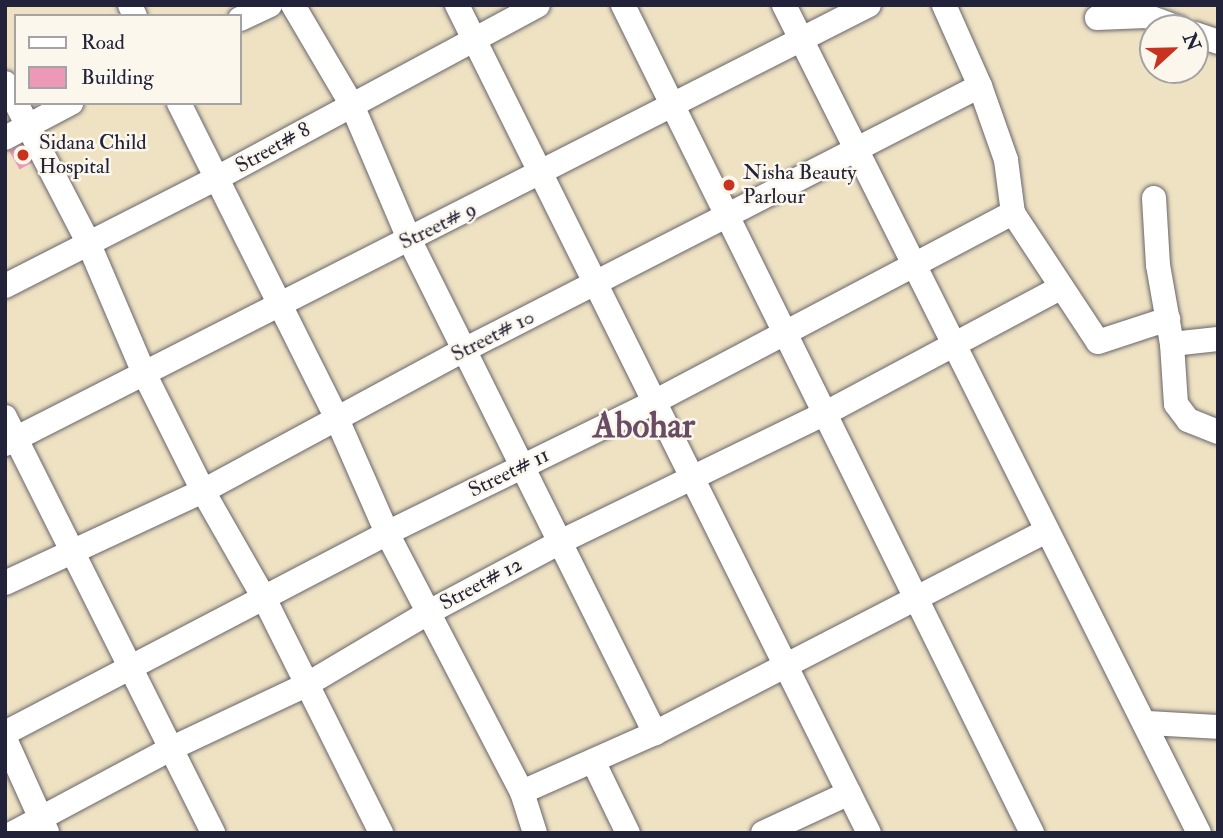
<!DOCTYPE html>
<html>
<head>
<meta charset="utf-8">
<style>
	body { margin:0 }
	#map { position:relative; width:1223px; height:838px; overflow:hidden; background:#eee2c3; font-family:"IM FELL Double Pica",serif }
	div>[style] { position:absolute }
	.building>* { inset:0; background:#ec98b6; transform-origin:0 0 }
	.roads { filter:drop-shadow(0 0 2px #69656b) drop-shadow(0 0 2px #69656b) }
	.minor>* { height:24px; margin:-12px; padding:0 12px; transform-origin:12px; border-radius:12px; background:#fff }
	.dots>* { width:19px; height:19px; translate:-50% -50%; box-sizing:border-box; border:4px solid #fbf7ec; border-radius:50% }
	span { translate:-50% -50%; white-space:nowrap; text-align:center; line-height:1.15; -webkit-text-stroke:5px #fbf7ec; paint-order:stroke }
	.poi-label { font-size:21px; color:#22223b }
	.left { translate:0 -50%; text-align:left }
	.street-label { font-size:21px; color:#22223b }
	.town-label { font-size:35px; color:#694b66; font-weight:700 }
	.frame { position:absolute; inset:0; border:7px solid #22223b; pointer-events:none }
	.legend { position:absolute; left:14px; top:14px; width:228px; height:91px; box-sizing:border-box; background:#fbf7ec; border:2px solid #a4a2a5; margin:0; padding:9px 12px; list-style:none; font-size:21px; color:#22223b }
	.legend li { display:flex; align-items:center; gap:14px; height:35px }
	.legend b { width:35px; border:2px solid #a4a2a5 }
	.north { position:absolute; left:1139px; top:14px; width:70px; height:70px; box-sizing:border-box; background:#fbf7ec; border:2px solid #a4a2a5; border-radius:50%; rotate:68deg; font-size:19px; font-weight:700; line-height:28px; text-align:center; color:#22223b }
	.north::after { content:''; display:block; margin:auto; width:24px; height:32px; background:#c8321e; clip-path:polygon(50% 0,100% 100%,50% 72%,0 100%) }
</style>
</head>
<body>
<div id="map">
	<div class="building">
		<div style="left:26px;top:142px;width:21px;height:19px;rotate:61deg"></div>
	</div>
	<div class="roads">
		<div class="minor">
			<div style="left:130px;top:5px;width:12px;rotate:66deg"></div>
			<div style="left:293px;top:5px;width:116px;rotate:59.5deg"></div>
			<div style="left:352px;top:105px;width:148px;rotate:66.9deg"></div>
			<div style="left:410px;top:241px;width:550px;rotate:63.53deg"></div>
			<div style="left:457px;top:5px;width:925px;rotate:63.55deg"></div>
			<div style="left:623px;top:5px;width:924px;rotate:63.71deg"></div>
			<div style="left:784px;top:5px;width:926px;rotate:63.38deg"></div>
			<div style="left:944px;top:5px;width:89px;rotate:66deg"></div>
			<div style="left:980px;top:86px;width:78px;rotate:70.6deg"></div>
			<div style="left:1006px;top:160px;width:53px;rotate:82.5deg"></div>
			<div style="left:1013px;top:213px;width:154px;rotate:56.6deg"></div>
			<div style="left:1098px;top:342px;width:74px;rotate:-18.2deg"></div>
			<div style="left:1097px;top:18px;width:49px;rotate:-2.3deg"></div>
			<div style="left:1146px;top:16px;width:35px;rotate:20deg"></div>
			<div style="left:240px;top:19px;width:33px;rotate:-25deg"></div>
			<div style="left:1195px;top:34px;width:24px;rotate:19deg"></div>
			<div style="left:5px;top:83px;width:23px;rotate:61deg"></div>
			<div style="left:16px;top:103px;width:157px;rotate:62.6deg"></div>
			<div style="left:88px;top:242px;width:142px;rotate:66.9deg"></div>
			<div style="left:144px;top:373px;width:132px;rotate:63.4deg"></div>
			<div style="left:203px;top:491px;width:121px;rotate:60.3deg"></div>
			<div style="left:263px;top:596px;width:265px;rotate:63.5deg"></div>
			<div style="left:179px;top:103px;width:353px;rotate:63.4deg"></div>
			<div style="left:337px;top:419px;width:124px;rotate:66.3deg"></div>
			<div style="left:387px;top:533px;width:292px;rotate:62.5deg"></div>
			<div style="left:5px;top:138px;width:75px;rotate:-27.9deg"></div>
			<div style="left:1154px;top:198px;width:67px;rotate:86.6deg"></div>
			<div style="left:1158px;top:265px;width:80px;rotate:80deg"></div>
			<div style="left:1172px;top:344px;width:60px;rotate:86.2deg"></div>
			<div style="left:1176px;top:404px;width:20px;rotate:53deg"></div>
			<div style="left:1188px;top:420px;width:32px;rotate:22deg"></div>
			<div style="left:5px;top:286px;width:240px;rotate:-27deg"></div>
			<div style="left:219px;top:177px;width:362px;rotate:-28.3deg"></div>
			<div style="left:1172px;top:344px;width:46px;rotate:-6.2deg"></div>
			<div style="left:5px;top:417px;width:465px;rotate:63.4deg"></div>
			<div style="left:5px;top:444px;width:969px;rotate:-26.94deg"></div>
			<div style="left:5px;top:583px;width:218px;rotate:-24.9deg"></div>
			<div style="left:203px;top:491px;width:299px;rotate:-28.4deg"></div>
			<div style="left:466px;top:349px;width:577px;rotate:-27.1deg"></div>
			<div style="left:1147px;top:723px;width:71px;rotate:3.2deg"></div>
			<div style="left:5px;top:733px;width:431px;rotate:-27.6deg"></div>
			<div style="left:387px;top:533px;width:297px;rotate:-26.1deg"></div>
			<div style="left:654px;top:402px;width:406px;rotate:-27.8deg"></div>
			<div style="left:5px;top:739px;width:102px;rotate:65.7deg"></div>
			<div style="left:593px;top:761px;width:80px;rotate:64.1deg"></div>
			<div style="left:13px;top:833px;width:178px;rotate:-28.1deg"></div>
			<div style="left:170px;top:749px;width:150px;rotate:-25.2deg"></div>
			<div style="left:306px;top:685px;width:145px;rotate:-30.6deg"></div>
			<div style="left:431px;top:611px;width:146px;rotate:-28.1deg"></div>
			<div style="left:560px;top:542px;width:293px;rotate:-25.9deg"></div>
			<div style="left:824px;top:414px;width:268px;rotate:-28.1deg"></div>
			<div style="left:535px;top:833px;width:43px;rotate:-107.6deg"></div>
			<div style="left:522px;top:792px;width:145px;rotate:-23.9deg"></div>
			<div style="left:655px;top:733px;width:439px;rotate:-27.3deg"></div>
			<div style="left:763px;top:833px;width:95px;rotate:-24.9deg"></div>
		</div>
	</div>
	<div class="dots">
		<div style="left:23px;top:155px;background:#c8321e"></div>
		<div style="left:729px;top:185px;background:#c8321e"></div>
	</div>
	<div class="poi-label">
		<span class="left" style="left:39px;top:155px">Sidana Child<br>Hospital</span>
		<span class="left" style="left:743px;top:185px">Nisha Beauty<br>Parlour</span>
	</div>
	<div class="street-label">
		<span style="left:273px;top:148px;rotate:-29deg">Street# 8</span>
		<span style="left:438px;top:226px;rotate:-26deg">Street# 9</span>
		<span style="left:493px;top:336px;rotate:-27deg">Street# 10</span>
		<span style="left:509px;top:473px;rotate:-26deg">Street# 11</span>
		<span style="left:481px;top:584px;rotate:-28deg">Street# 12</span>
	</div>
	<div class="town-label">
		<span style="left:644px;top:426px">Abohar</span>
	</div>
	<div class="frame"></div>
	<ul class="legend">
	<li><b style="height:9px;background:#fff"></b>Road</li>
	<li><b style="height:19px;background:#ec98b6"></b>Building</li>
	</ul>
	<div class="north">N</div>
</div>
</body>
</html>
